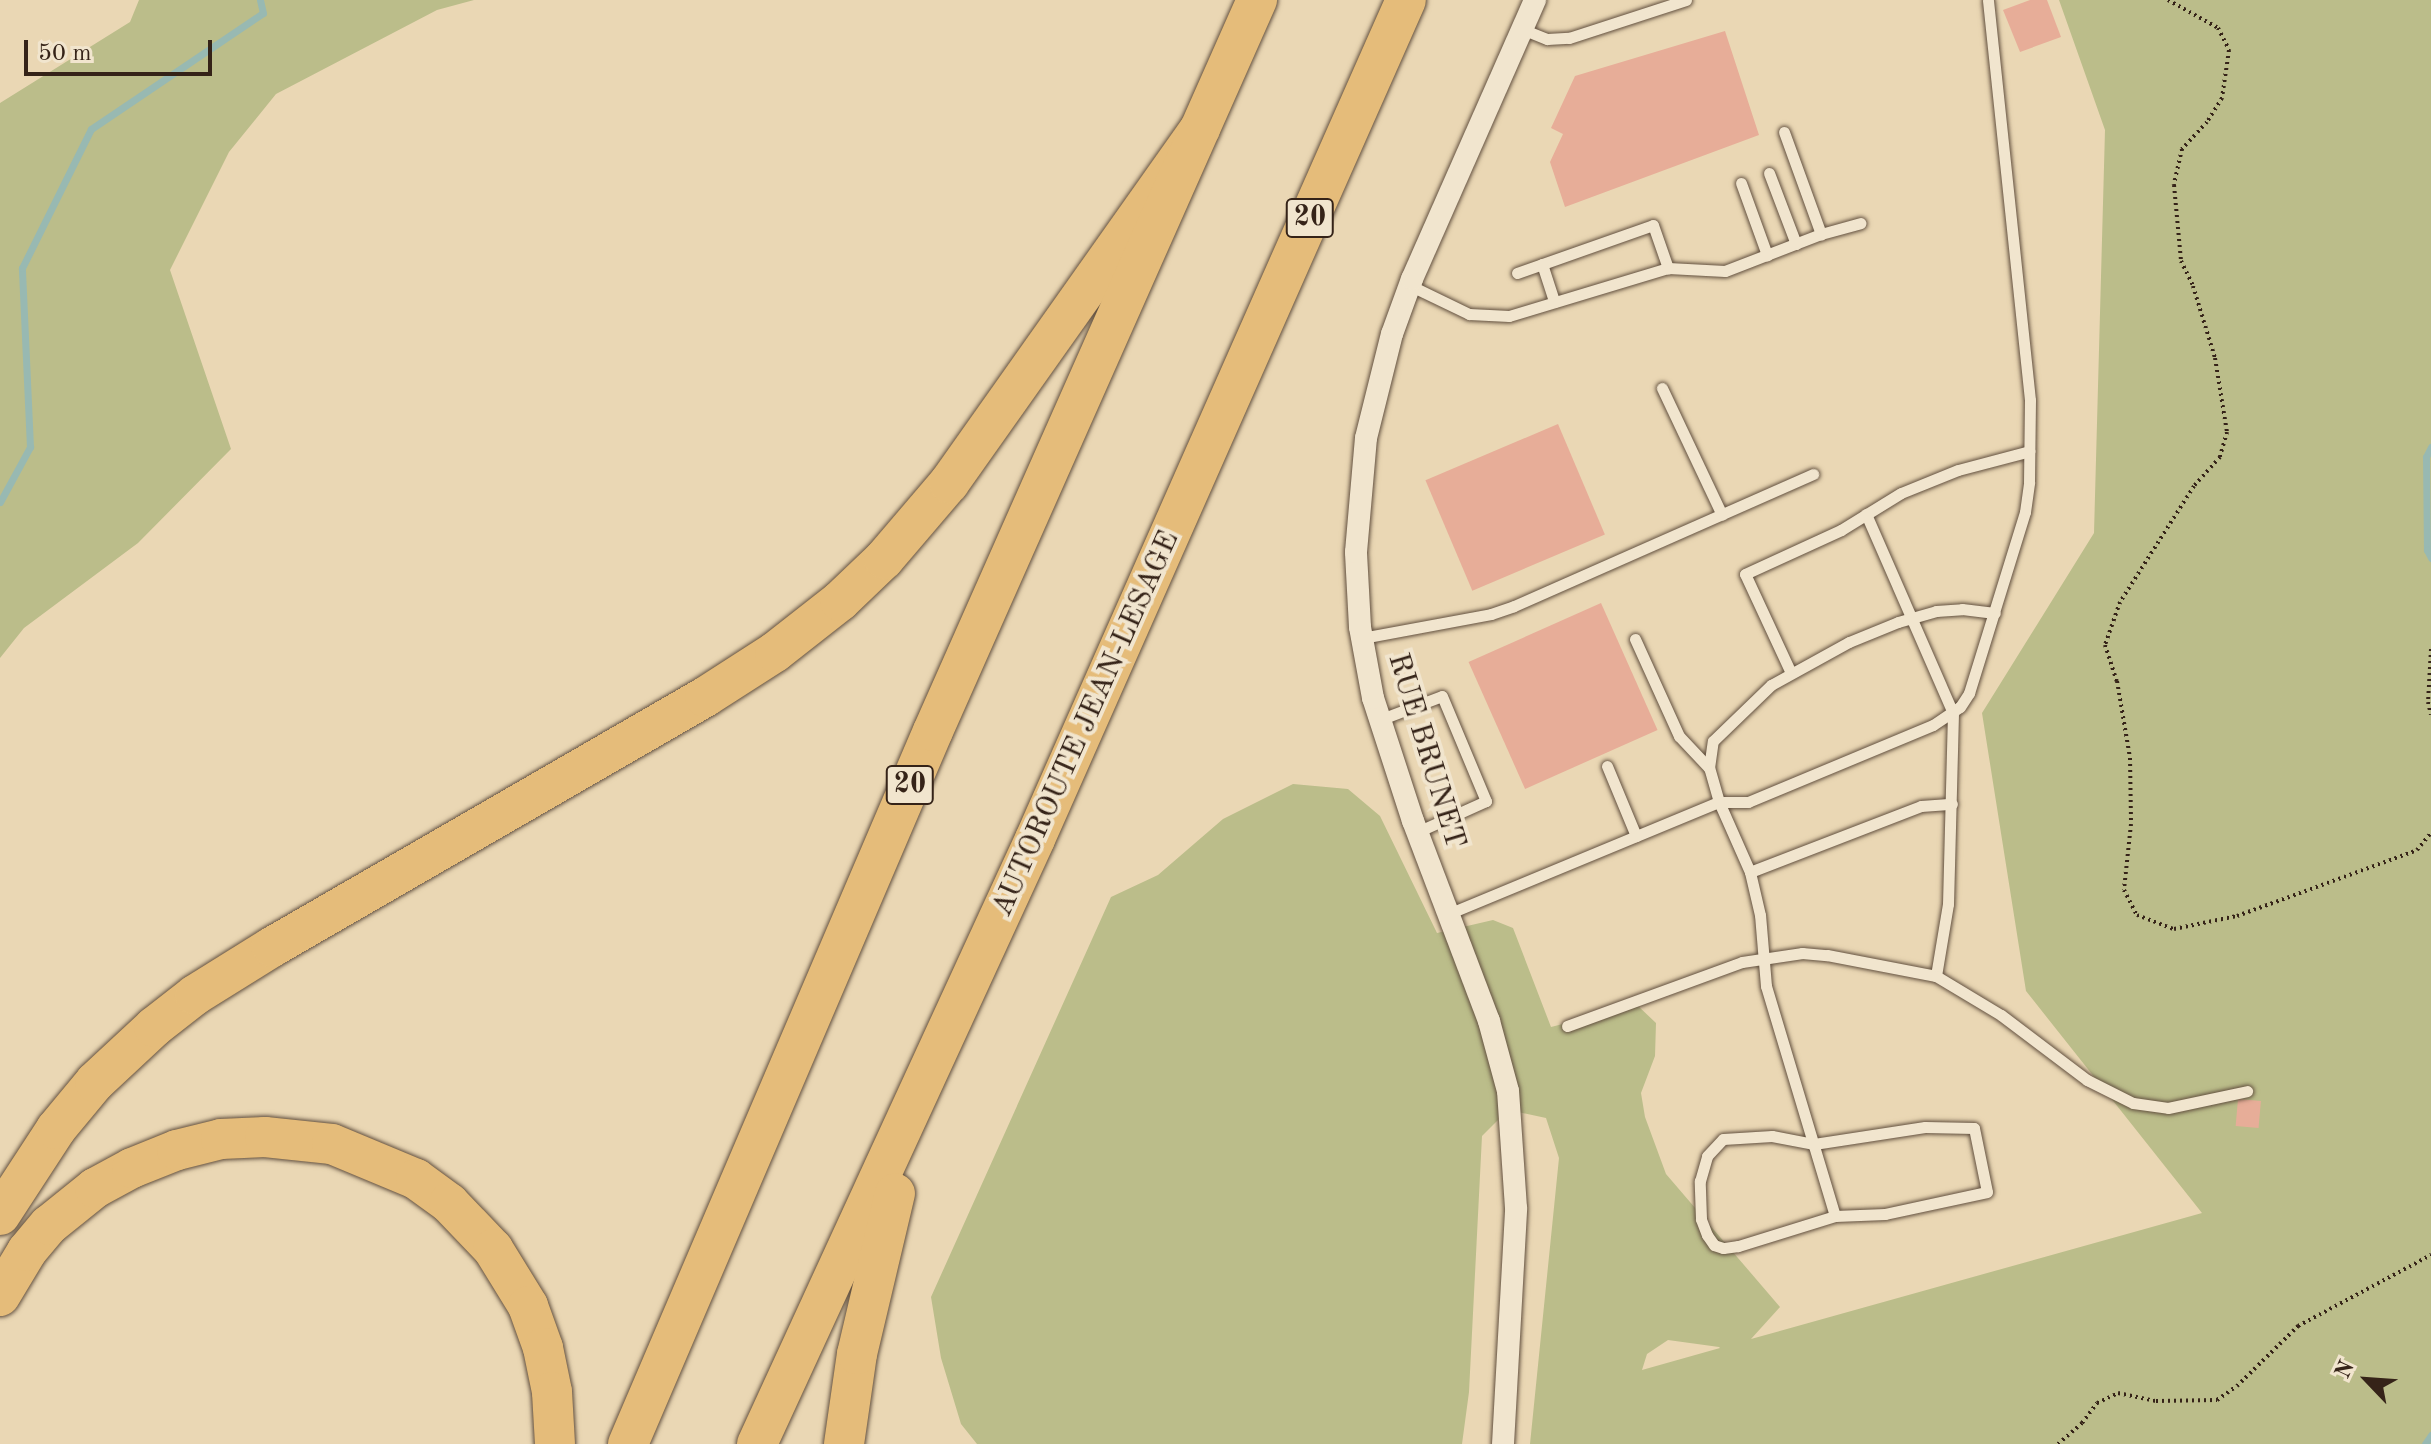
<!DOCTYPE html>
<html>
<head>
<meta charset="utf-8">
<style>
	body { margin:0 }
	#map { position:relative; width:2431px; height:1444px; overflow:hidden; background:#ead7b4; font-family:"Old Standard TT",serif }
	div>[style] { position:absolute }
	.green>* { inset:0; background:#bbbd8a }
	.stream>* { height:7px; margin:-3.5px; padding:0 3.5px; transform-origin:3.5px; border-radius:3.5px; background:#98b9b2 }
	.building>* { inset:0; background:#e7ad98; transform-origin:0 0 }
	.path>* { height:4px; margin-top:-2px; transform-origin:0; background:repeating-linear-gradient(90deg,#352318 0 2px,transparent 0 6px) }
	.roads { filter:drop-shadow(0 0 2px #62503f) drop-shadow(0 0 2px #62503f) }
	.lane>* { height:11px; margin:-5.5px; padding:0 5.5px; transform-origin:5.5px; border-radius:5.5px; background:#f1e5ce }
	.street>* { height:22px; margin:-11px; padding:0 11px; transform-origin:11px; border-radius:11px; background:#f1e5ce }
	.highway>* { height:40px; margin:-20px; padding:0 20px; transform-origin:20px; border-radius:20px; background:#e5bc7a }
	span { translate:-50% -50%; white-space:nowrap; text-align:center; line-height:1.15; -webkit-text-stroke:8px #f1e5ce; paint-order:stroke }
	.shield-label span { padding:2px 6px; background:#f1e5ce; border:2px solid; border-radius:6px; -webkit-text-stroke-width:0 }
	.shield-label { font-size:28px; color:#352318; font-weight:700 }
	.street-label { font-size:30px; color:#352318 }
	.north { position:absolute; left:2327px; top:1340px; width:80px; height:80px; -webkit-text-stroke:6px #f1e5ce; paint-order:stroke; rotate:295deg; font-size:22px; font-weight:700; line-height:32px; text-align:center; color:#352318 }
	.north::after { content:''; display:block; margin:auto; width:28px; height:36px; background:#352318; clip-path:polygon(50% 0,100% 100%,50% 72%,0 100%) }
	.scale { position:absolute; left:24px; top:40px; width:188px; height:36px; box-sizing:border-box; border:4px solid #352318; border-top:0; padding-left:10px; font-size:24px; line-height:28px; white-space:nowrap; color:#352318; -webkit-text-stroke:6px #f1e5ce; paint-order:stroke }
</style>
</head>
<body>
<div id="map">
	<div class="green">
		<div style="clip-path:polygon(139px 0,474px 0,437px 10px,276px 94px,229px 152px,170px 270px,231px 449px,138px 543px,24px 628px,0 658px,0 103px,130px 22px)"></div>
		<div style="clip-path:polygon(evenodd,2059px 0,2431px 0,2431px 1444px,1530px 1444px,1559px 1158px,1546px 1118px,1508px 1110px,1482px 1136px,1469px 1392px,1462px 1444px,977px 1444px,961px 1424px,941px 1358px,931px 1297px,1111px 897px,1158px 875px,1223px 819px,1293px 784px,1348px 789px,1380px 816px,1437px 933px,1493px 920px,1513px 928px,1551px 1027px,1637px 1005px,1656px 1023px,1655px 1056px,1641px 1093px,1645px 1117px,1666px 1174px,1780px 1307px,1751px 1339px,2202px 1213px,2026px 991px,1982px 713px,2094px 533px,2105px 130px,2059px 0,1668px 1340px,1719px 1347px,1720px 1348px,1642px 1370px,1647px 1354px,1668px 1340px)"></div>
	</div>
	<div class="stream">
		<div style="left:2431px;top:447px;width:11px;rotate:117deg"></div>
		<div style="left:2426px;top:457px;width:93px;rotate:89.4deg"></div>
		<div style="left:2427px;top:550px;width:9px;rotate:63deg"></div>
		<div style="left:0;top:502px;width:63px;rotate:-61.4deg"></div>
		<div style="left:30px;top:447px;width:179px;rotate:-92.6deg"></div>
		<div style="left:22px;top:268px;width:155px;rotate:-63.6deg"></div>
		<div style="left:91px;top:129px;width:207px;rotate:-34deg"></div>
		<div style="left:263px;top:13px;width:13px;rotate:-103deg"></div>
		<div style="left:2425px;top:1444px;width:11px;rotate:-56deg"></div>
	</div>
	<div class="building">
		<div style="clip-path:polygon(2030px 0,2047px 0,2061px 37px,2020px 52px,2003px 10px)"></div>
		<div style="clip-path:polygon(1725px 31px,1759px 135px,1565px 207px,1550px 162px,1563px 134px,1551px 128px,1575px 76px)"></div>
		<div style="left:1558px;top:424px;width:120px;height:144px;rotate:67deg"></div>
		<div style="left:1601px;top:603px;width:139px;height:145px;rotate:66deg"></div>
		<div style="left:2238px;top:1099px;width:23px;height:27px;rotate:5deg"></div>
	</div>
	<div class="path">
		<div style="left:2168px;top:0;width:57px;rotate:29.2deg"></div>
		<div style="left:2218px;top:28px;width:25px;rotate:63deg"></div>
		<div style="left:2229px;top:50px;width:49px;rotate:98.3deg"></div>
		<div style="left:2222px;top:98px;width:28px;rotate:122deg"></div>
		<div style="left:2207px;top:122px;width:37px;rotate:133deg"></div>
		<div style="left:2182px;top:149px;width:37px;rotate:103deg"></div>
		<div style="left:2174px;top:185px;width:76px;rotate:84.7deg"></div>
		<div style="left:2181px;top:261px;width:28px;rotate:64deg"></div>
		<div style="left:2193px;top:286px;width:75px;rotate:73deg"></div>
		<div style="left:2215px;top:358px;width:75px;rotate:80.8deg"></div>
		<div style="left:2227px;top:432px;width:26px;rotate:106deg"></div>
		<div style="left:2220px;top:457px;width:39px;rotate:132deg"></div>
		<div style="left:2194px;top:486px;width:138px;rotate:122.5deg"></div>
		<div style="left:2120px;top:602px;width:46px;rotate:109.2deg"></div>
		<div style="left:2105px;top:645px;width:38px;rotate:72deg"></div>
		<div style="left:2117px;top:681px;width:78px;rotate:80.4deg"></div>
		<div style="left:2130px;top:758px;width:66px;rotate:89.1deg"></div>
		<div style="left:2131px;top:824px;width:66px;rotate:96.1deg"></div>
		<div style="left:2124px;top:890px;width:28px;rotate:63deg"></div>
		<div style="left:2137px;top:915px;width:40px;rotate:21deg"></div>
		<div style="left:2174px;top:929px;width:64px;rotate:-11.7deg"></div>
		<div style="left:2237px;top:916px;width:192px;rotate:-20.1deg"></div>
		<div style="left:2417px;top:850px;width:22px;rotate:-51deg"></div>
		<div style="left:2431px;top:649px;width:53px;rotate:93.2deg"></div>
		<div style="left:2428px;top:702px;width:13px;rotate:77deg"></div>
		<div style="left:2058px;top:1444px;width:32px;rotate:-41deg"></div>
		<div style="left:2082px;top:1423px;width:25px;rotate:-53deg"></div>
		<div style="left:2097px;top:1403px;width:23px;rotate:-25deg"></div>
		<div style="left:2118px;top:1393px;width:39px;rotate:12deg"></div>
		<div style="left:2156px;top:1401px;width:61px;rotate:-0.9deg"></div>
		<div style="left:2217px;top:1400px;width:24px;rotate:-35deg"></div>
		<div style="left:2237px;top:1386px;width:86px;rotate:-44.5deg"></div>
		<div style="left:2298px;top:1326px;width:151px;rotate:-28.1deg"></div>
	</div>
	<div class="roads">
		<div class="lane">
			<div style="left:1522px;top:29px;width:27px;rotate:22deg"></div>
			<div style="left:1547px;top:39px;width:22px;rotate:-3deg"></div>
			<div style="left:1569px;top:38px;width:123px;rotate:-18deg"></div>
			<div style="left:1784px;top:132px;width:109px;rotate:70.1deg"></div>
			<div style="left:1769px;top:173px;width:76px;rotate:69.2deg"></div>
			<div style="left:1741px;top:183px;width:77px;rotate:70.1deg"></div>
			<div style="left:1542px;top:264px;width:40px;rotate:72deg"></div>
			<div style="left:1517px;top:273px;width:144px;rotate:-19.4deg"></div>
			<div style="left:1653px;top:225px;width:46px;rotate:70.8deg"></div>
			<div style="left:1409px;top:285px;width:67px;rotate:25.8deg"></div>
			<div style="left:1469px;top:314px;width:40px;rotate:2.9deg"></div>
			<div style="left:1509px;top:316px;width:166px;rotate:-16.8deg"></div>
			<div style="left:1668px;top:268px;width:57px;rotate:3deg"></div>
			<div style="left:1725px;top:271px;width:103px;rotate:-21.1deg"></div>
			<div style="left:1821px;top:234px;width:41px;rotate:-15.4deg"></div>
			<div style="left:1662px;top:388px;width:140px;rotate:64.7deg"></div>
			<div style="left:1866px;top:514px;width:217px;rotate:66.4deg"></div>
			<div style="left:1953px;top:713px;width:191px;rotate:91.5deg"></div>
			<div style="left:1948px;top:904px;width:73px;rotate:99.5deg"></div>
			<div style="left:1362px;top:638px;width:131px;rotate:-10.5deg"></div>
			<div style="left:1491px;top:614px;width:24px;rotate:-19deg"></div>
			<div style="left:1514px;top:606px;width:327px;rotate:-23.8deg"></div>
			<div style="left:1635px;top:639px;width:107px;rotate:65.6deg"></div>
			<div style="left:1679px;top:736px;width:44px;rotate:46.8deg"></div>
			<div style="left:1791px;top:673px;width:109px;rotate:-114.9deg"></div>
			<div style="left:1745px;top:574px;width:106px;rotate:-24.6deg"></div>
			<div style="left:1841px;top:530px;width:70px;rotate:-31.7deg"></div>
			<div style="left:1901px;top:493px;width:61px;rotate:-22deg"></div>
			<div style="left:1958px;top:470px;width:74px;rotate:-14.8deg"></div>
			<div style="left:1379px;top:720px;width:67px;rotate:-20.9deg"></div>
			<div style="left:1442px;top:696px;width:114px;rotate:67.3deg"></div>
			<div style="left:1486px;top:801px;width:76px;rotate:155.8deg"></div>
			<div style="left:1607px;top:766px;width:76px;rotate:67.5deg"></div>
			<div style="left:1750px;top:872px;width:183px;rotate:-21.1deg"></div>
			<div style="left:1921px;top:806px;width:31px;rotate:-4deg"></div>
			<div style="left:1448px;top:914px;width:293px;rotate:-22.5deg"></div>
			<div style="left:1719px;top:802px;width:29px"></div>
			<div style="left:1748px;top:802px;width:200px;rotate:-22.6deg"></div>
			<div style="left:1933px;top:725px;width:32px;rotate:-34deg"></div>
			<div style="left:1960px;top:707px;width:17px;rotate:-57deg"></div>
			<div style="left:1969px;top:693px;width:189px;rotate:-72.8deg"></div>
			<div style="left:2025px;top:512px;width:30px;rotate:-82deg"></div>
			<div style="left:2029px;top:482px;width:82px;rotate:-89.3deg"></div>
			<div style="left:2030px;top:400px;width:402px;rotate:-96deg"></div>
			<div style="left:1567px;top:1026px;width:186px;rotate:-20.1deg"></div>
			<div style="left:1742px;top:962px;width:61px;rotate:-8.5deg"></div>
			<div style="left:1802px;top:953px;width:25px;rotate:5deg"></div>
			<div style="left:1827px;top:955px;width:111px;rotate:10.9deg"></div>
			<div style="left:1936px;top:976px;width:76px;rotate:31deg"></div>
			<div style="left:2001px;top:1015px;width:108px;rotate:37.1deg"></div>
			<div style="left:2087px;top:1080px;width:51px;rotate:26.6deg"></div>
			<div style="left:2133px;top:1103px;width:35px;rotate:8deg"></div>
			<div style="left:2168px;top:1108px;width:81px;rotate:-12.1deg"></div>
			<div style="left:1925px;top:1127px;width:49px;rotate:1.2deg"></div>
			<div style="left:1974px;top:1128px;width:65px;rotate:78.5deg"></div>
			<div style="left:1987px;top:1192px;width:104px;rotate:167.8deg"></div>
			<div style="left:1885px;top:1214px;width:50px;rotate:177.7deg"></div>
			<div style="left:1835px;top:1216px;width:102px;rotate:162.8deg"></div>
			<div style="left:1738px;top:1246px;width:15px;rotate:172deg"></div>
			<div style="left:1723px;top:1248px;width:9px;rotate:-162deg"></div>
			<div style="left:1714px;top:1245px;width:12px;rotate:-125deg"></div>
			<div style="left:1707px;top:1235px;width:17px;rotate:-111deg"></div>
			<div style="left:1701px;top:1219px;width:38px;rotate:-92deg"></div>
			<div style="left:1700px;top:1181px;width:26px;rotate:-74deg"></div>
			<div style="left:1707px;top:1156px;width:23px;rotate:-47deg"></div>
			<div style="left:1723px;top:1139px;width:49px;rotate:-3.5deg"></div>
			<div style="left:1772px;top:1136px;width:43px;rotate:10.8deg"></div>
			<div style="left:1814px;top:1144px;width:112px;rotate:-8.7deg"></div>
			<div style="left:1835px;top:1216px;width:240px;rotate:-106.7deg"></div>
			<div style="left:1766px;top:986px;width:71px;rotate:-94.8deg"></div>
			<div style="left:1760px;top:915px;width:44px;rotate:-103.1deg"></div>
			<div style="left:1750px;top:872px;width:77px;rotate:-113.9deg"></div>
			<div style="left:1719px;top:802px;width:35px;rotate:-106deg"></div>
			<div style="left:1709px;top:768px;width:27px;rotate:-82deg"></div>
			<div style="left:1713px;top:741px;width:81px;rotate:-44deg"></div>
			<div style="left:1771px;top:685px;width:89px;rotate:-28.9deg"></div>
			<div style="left:1849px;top:642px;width:53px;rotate:-22.2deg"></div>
			<div style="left:1898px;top:622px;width:40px;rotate:-16deg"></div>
			<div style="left:1936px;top:611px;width:26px;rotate:-4deg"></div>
			<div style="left:1962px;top:609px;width:33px;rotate:7deg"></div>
		</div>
		<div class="street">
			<div style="left:1503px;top:1444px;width:236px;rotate:-86.8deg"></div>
			<div style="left:1516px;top:1208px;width:117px;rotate:-93.9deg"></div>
			<div style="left:1508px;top:1091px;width:73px;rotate:-105.2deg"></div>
			<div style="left:1489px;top:1021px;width:214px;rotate:-110.8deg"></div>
			<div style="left:1413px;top:821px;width:129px;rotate:-108deg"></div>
			<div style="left:1373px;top:698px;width:72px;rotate:-100.4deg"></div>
			<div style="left:1360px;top:627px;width:75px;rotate:-93.1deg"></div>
			<div style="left:1356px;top:552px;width:114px;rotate:-85deg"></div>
			<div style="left:1366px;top:438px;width:107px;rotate:-76deg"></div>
			<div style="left:1392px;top:334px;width:59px;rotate:-70deg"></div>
			<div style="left:1412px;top:279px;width:305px;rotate:-66.2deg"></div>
		</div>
		<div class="highway">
			<div style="left:0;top:1215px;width:103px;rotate:-56.9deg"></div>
			<div style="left:56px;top:1129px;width:61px;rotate:-50.3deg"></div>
			<div style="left:95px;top:1082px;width:81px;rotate:-43deg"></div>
			<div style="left:154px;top:1027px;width:52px;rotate:-38deg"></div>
			<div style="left:195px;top:995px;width:91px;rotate:-31.9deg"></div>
			<div style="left:272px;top:947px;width:500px;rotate:-30deg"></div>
			<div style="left:705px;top:697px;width:83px;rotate:-32.7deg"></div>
			<div style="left:775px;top:652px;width:83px;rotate:-38.1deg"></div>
			<div style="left:840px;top:601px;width:61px;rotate:-43.7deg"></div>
			<div style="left:884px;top:559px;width:100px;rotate:-49.5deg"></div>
			<div style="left:949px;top:483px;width:434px;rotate:-54.7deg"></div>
			<div style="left:0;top:1296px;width:52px;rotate:-59deg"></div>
			<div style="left:27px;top:1251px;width:34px;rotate:-50deg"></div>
			<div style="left:49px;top:1225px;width:59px;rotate:-38.8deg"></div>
			<div style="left:95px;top:1188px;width:42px;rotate:-28.4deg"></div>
			<div style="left:132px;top:1168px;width:48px;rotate:-21.8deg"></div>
			<div style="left:177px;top:1150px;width:45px;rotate:-14deg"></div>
			<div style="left:221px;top:1139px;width:44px;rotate:-2.6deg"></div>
			<div style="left:265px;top:1137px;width:67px;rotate:6deg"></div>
			<div style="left:332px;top:1144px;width:91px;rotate:22.6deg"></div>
			<div style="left:416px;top:1179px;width:41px;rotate:36deg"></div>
			<div style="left:449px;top:1203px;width:64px;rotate:46.3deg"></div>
			<div style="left:493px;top:1249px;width:67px;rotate:58.4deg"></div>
			<div style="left:528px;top:1306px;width:45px;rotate:70.3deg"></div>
			<div style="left:543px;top:1348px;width:45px;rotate:78.4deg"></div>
			<div style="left:552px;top:1392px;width:52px;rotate:86.7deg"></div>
			<div style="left:628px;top:1444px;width:775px;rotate:-66.84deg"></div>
			<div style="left:933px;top:731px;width:800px;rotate:-66.1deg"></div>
			<div style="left:757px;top:1444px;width:666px;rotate:-65.32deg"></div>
			<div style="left:1035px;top:839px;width:917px;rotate:-66.15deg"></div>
			<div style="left:844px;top:1444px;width:91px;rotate:-81.8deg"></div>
			<div style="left:857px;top:1354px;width:165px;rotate:-76.7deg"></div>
		</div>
	</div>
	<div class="shield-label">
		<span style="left:1310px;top:218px">20</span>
		<span style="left:910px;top:785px">20</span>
	</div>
	<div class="street-label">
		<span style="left:1086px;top:724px;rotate:-66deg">AUTOROUTE JEAN-LESAGE</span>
		<span style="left:1426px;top:751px;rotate:73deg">RUE BRUNET</span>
	</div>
	<div class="north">N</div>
	<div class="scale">50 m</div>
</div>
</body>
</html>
